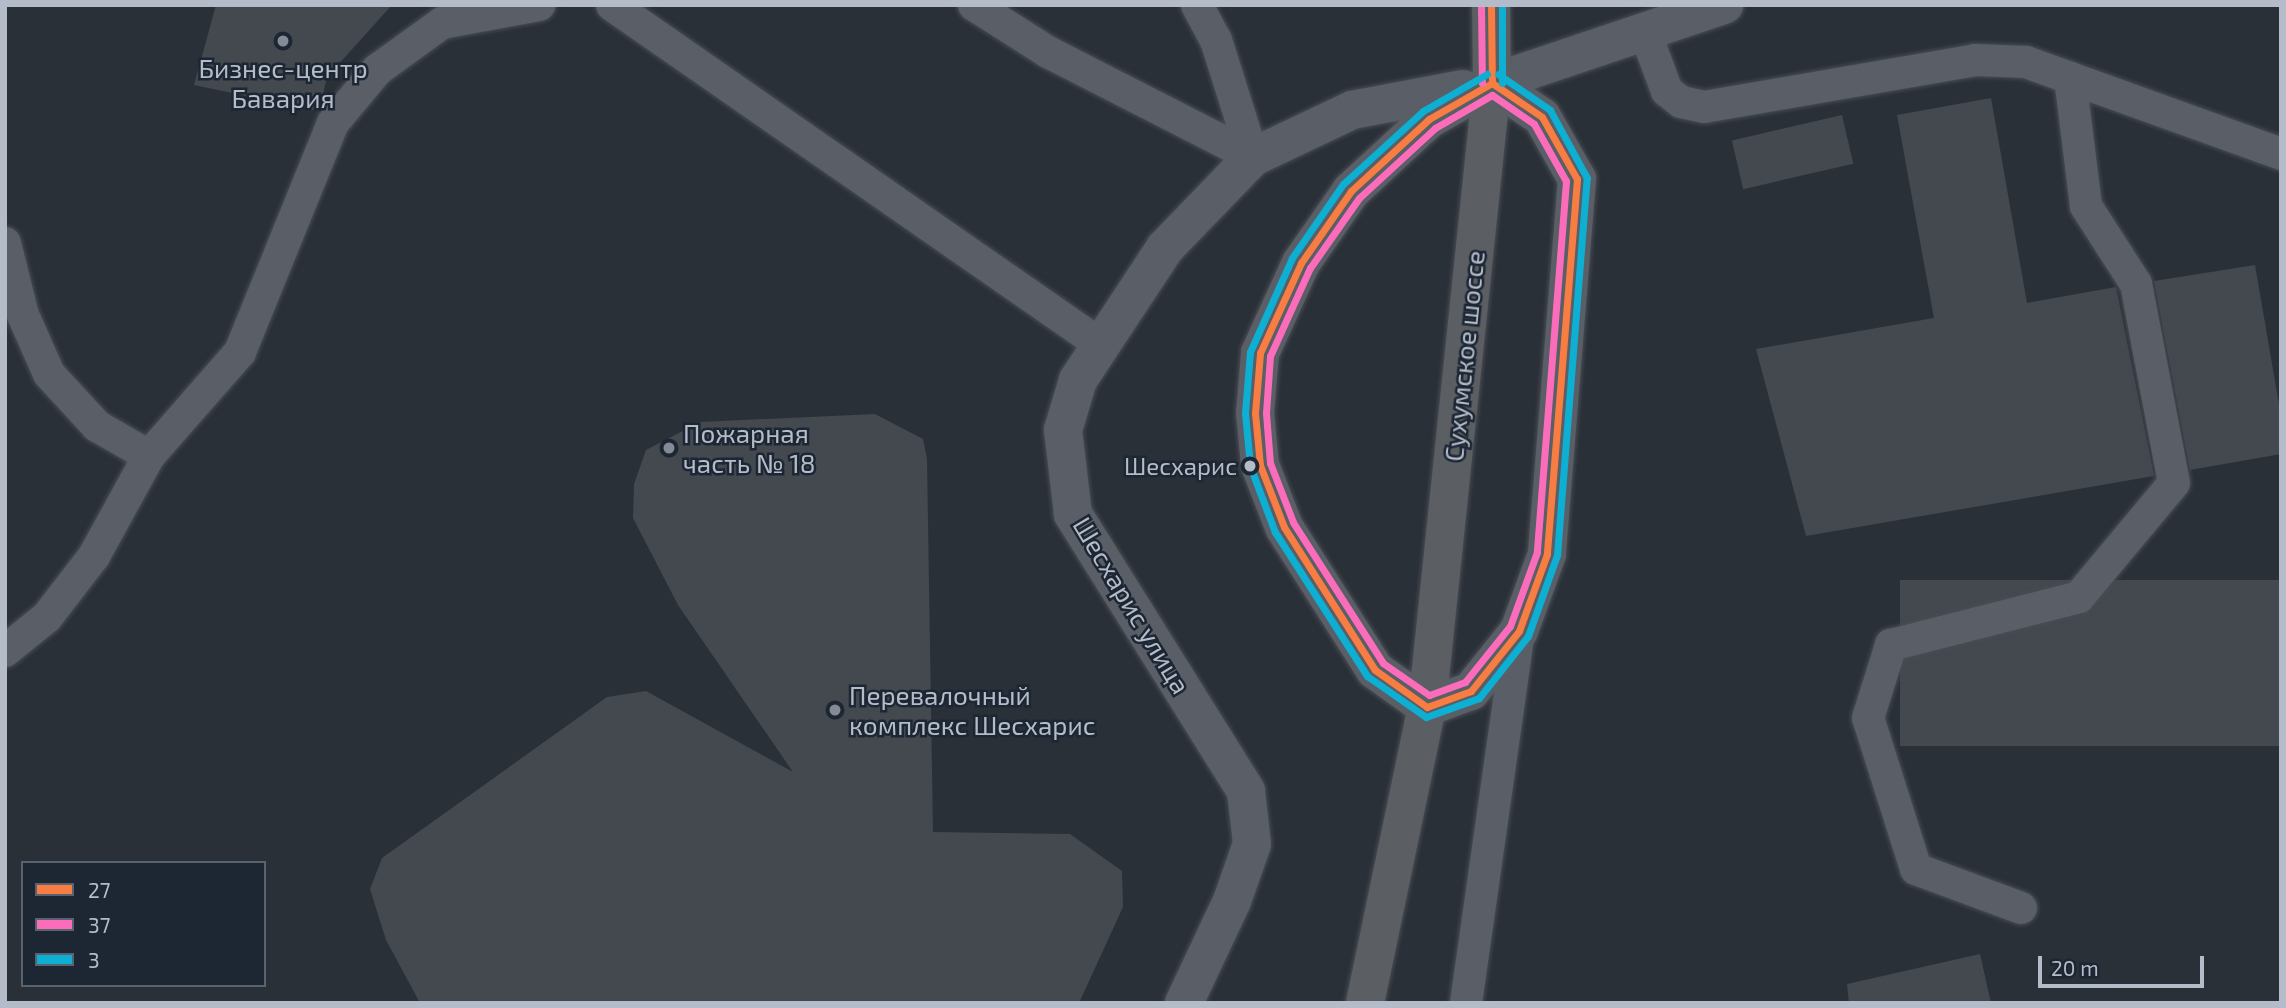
<!DOCTYPE html>
<html>
<head>
<meta charset="utf-8">
<style>
	body { margin:0 }
	#map { position:relative; width:2286px; height:1008px; overflow:hidden; background:#2a3038; font-family:"Exo 2",sans-serif }
	div>[style] { position:absolute }
	.building>* { inset:0; background:#444950; transform-origin:0 0 }
	.roads { filter:drop-shadow(0 0 2px #484c53) drop-shadow(0 0 2px #484c53) }
	.service>* { height:32px; margin:-16px; padding:0 16px; transform-origin:16px; border-radius:16px; background:#5a5e66 }
	.minor>* { height:38px; margin:-19px; padding:0 19px; transform-origin:19px; border-radius:19px; background:#5a5e66 }
	.tertiary>* { height:38px; margin:-19px; padding:0 19px; transform-origin:19px; border-radius:19px; background:#5a5e66 }
	.trunk>* { height:38px; margin:-19px; padding:0 19px; transform-origin:19px; border-radius:19px; background:#5b5f64 }
	.bus-1>* { height:7px; margin:-3.5px; padding:0 3.5px; transform-origin:3.5px; border-radius:3.5px; background:#f77d43 }
	.bus-2>* { height:7px; margin:-3.5px; padding:0 3.5px; transform-origin:3.5px; border-radius:3.5px; background:#fb6dba }
	.bus-3>* { height:7px; margin:-3.5px; padding:0 3.5px; transform-origin:3.5px; border-radius:3.5px; background:#0dafd3 }
	.dots>* { width:19px; height:19px; translate:-50% -50%; box-sizing:border-box; border:4px solid #1d2633; border-radius:50% }
	span { translate:-50% -50%; white-space:nowrap; text-align:center; line-height:1.15; -webkit-text-stroke:5px #1d2633; paint-order:stroke }
	.bus-label { font-size:24px; color:#b4bcc9 }
	.right { translate:-100% -50%; text-align:right }
	.poi-label { font-size:26px; color:#b4bcc9 }
	.left { translate:0 -50%; text-align:left }
	.street-label { font-size:26px; color:#b4bcc9 }
	.frame { position:absolute; inset:0; border:7px solid #b4bcc9; pointer-events:none }
	.legend { position:absolute; left:21px; top:861px; width:245px; height:126px; box-sizing:border-box; background:#1d2633; border:2px solid #59626f; margin:0; padding:9px 12px; list-style:none; font-size:21px; color:#b4bcc9 }
	.legend li { display:flex; align-items:center; gap:14px; height:35px }
	.legend b { width:35px; border:2px solid #59626f }
	.scale { position:absolute; left:2038px; top:956px; width:166px; height:32px; box-sizing:border-box; border:4px solid #b4bcc9; border-top:0; padding-left:9px; font-size:21px; line-height:24px; white-space:nowrap; color:#b4bcc9; -webkit-text-stroke:5px #1d2633; paint-order:stroke }
</style>
</head>
<body>
<div id="map">
	<div class="building">
		<div style="clip-path:polygon(216px 5px,392px 5px,327px 77px,319px 111px,194px 85px)"></div>
		<div style="clip-path:polygon(1991px 98px,2027px 303px,2116px 287px,2154px 476px,1806px 536px,1756px 349px,1934px 318px,1897px 115px)"></div>
		<div style="left:1842px;top:115px;width:50px;height:113px;rotate:77deg"></div>
		<div style="clip-path:polygon(2255px 265px,2281px 416px,2281px 454px,2190px 470px,2154px 281px)"></div>
		<div style="clip-path:polygon(875px 414px,923px 439px,927px 459px,933px 832px,1070px 834px,1122px 871px,1123px 907px,1079px 1003px,420px 1003px,386px 940px,370px 889px,382px 858px,607px 697px,646px 691px,793px 772px,678px 605px,633px 518px,634px 484px,646px 450px,700px 422px)"></div>
		<div style="left:2281px;top:580px;width:166px;height:381px;rotate:90deg"></div>
		<div style="clip-path:polygon(1980px 954px,1991px 1003px,1849px 1003px,1847px 984px)"></div>
	</div>
	<div class="roads">
		<div class="service">
			<div style="left:612px;top:5px;width:596px;rotate:34.81deg"></div>
			<div style="left:974px;top:5px;width:88px;rotate:32.4deg"></div>
			<div style="left:1048px;top:52px;width:230px;rotate:27.1deg"></div>
			<div style="left:1197px;top:5px;width:40px;rotate:62deg"></div>
			<div style="left:1216px;top:40px;width:123px;rotate:72.5deg"></div>
			<div style="left:1645px;top:32px;width:63px;rotate:69.6deg"></div>
			<div style="left:1667px;top:91px;width:18px;rotate:38deg"></div>
			<div style="left:1681px;top:102px;width:24px;rotate:12deg"></div>
			<div style="left:1704px;top:107px;width:275px;rotate:-9.8deg"></div>
			<div style="left:1975px;top:60px;width:51px;rotate:2.2deg"></div>
			<div style="left:2026px;top:62px;width:271px;rotate:19.8deg"></div>
			<div style="left:5px;top:243px;width:74px;rotate:76deg"></div>
			<div style="left:23px;top:315px;width:64px;rotate:66.2deg"></div>
			<div style="left:49px;top:374px;width:71px;rotate:47.3deg"></div>
			<div style="left:97px;top:426px;width:60px;rotate:30deg"></div>
			<div style="left:5px;top:651px;width:54px;rotate:-39deg"></div>
			<div style="left:47px;top:617px;width:77px;rotate:-52.4deg"></div>
			<div style="left:94px;top:556px;width:114px;rotate:-61.2deg"></div>
			<div style="left:149px;top:456px;width:138px;rotate:-48.8deg"></div>
			<div style="left:240px;top:352px;width:247px;rotate:-67.9deg"></div>
			<div style="left:333px;top:123px;width:69px;rotate:-50.3deg"></div>
			<div style="left:377px;top:70px;width:80px;rotate:-35.9deg"></div>
			<div style="left:442px;top:23px;width:99px;rotate:-10.5deg"></div>
			<div style="left:2021px;top:908px;width:112px;rotate:-159.6deg"></div>
			<div style="left:1916px;top:869px;width:158px;rotate:-107.6deg"></div>
			<div style="left:1868px;top:718px;width:77px;rotate:-72.5deg"></div>
			<div style="left:1891px;top:645px;width:194px;rotate:-14.3deg"></div>
			<div style="left:2079px;top:597px;width:148px;rotate:-50.2deg"></div>
			<div style="left:2174px;top:483px;width:203px;rotate:-100.8deg"></div>
			<div style="left:2136px;top:284px;width:93px;rotate:-122.7deg"></div>
			<div style="left:2086px;top:206px;width:129px;rotate:-97.1deg"></div>
			<div style="left:1466px;top:1003px;width:376px;rotate:-81.9deg"></div>
		</div>
		<div class="minor">
			<div style="left:1492px;top:83px;width:60px;rotate:34.2deg"></div>
			<div style="left:1542px;top:117px;width:71px;rotate:60.6deg"></div>
			<div style="left:1577px;top:179px;width:376px;rotate:94.6deg"></div>
			<div style="left:1547px;top:554px;width:82px;rotate:110deg"></div>
			<div style="left:1519px;top:631px;width:77px;rotate:128.7deg"></div>
			<div style="left:1471px;top:691px;width:47px;rotate:160deg"></div>
			<div style="left:1427px;top:707px;width:64px;rotate:-144.6deg"></div>
			<div style="left:1375px;top:670px;width:169px;rotate:-122.5deg"></div>
			<div style="left:1284px;top:527px;width:66px;rotate:-111.2deg"></div>
			<div style="left:1260px;top:465px;width:52px;rotate:-95.5deg"></div>
			<div style="left:1255px;top:413px;width:60px;rotate:-85.2deg"></div>
			<div style="left:1260px;top:353px;width:99px;rotate:-65.5deg"></div>
			<div style="left:1301px;top:263px;width:88px;rotate:-55.2deg"></div>
			<div style="left:1351px;top:191px;width:106px;rotate:-42.7deg"></div>
			<div style="left:1429px;top:119px;width:73px;rotate:-29.7deg"></div>
			<div style="left:1184px;top:1003px;width:113px;rotate:-64.8deg"></div>
			<div style="left:1232px;top:901px;width:60px;rotate:-70.7deg"></div>
			<div style="left:1252px;top:844px;width:53px;rotate:-96.5deg"></div>
			<div style="left:1246px;top:791px;width:327px;rotate:-122deg"></div>
			<div style="left:1073px;top:514px;width:85px;rotate:-96.8deg"></div>
			<div style="left:1063px;top:430px;width:52px;rotate:-73.3deg"></div>
			<div style="left:1078px;top:380px;width:158px;rotate:-56.6deg"></div>
			<div style="left:1165px;top:248px;width:127px;rotate:-46deg"></div>
			<div style="left:1253px;top:157px;width:110px;rotate:-25.4deg"></div>
			<div style="left:1352px;top:110px;width:113px;rotate:-10.7deg"></div>
		</div>
		<div class="tertiary">
			<div style="left:1492px;top:83px;width:245px;rotate:-18.6deg"></div>
		</div>
		<div class="trunk">
			<div style="left:1365px;top:1003px;width:302px;rotate:-78.2deg"></div>
			<div style="left:1427px;top:707px;width:627px;rotate:-84.05deg"></div>
			<div style="left:1492px;top:83px;width:78px;rotate:-90.7deg"></div>
		</div>
	</div>
	<div class="bus-1">
		<div style="left:1491px;top:5px;width:78px;rotate:89.3deg"></div>
		<div style="left:1492px;top:83px;width:60px;rotate:34.2deg"></div>
		<div style="left:1542px;top:117px;width:71px;rotate:60.6deg"></div>
		<div style="left:1577px;top:179px;width:376px;rotate:94.6deg"></div>
		<div style="left:1547px;top:554px;width:82px;rotate:110deg"></div>
		<div style="left:1519px;top:631px;width:77px;rotate:128.7deg"></div>
		<div style="left:1471px;top:691px;width:47px;rotate:160deg"></div>
		<div style="left:1427px;top:707px;width:64px;rotate:-144.6deg"></div>
		<div style="left:1375px;top:670px;width:169px;rotate:-122.5deg"></div>
		<div style="left:1284px;top:527px;width:66px;rotate:-111.2deg"></div>
		<div style="left:1260px;top:465px;width:52px;rotate:-95.5deg"></div>
		<div style="left:1255px;top:413px;width:60px;rotate:-85.2deg"></div>
		<div style="left:1260px;top:353px;width:99px;rotate:-65.5deg"></div>
		<div style="left:1301px;top:263px;width:88px;rotate:-55.2deg"></div>
		<div style="left:1351px;top:191px;width:106px;rotate:-42.7deg"></div>
		<div style="left:1429px;top:119px;width:73px;rotate:-29.7deg"></div>
	</div>
	<div class="bus-2">
		<div style="left:1481px;top:5px;width:78px;rotate:89.3deg"></div>
		<div style="left:1492px;top:95px;width:51px;rotate:34.6deg"></div>
		<div style="left:1534px;top:124px;width:65px;rotate:60.7deg"></div>
		<div style="left:1566px;top:181px;width:372px;rotate:94.5deg"></div>
		<div style="left:1537px;top:552px;width:79px;rotate:110deg"></div>
		<div style="left:1510px;top:626px;width:72px;rotate:128.8deg"></div>
		<div style="left:1465px;top:682px;width:38px;rotate:160deg"></div>
		<div style="left:1429px;top:695px;width:56px;rotate:-145.2deg"></div>
		<div style="left:1383px;top:663px;width:167px;rotate:-122.6deg"></div>
		<div style="left:1293px;top:522px;width:63px;rotate:-111.3deg"></div>
		<div style="left:1270px;top:463px;width:50px;rotate:-94.6deg"></div>
		<div style="left:1266px;top:413px;width:57px;rotate:-86deg"></div>
		<div style="left:1270px;top:356px;width:97px;rotate:-65.6deg"></div>
		<div style="left:1310px;top:268px;width:85px;rotate:-55deg"></div>
		<div style="left:1359px;top:198px;width:103px;rotate:-42.6deg"></div>
		<div style="left:1435px;top:128px;width:66px;rotate:-30.1deg"></div>
	</div>
	<div class="bus-3">
		<div style="left:1502px;top:5px;width:78px;rotate:90deg"></div>
		<div style="left:1487px;top:74px;width:74px;rotate:150deg"></div>
		<div style="left:1423px;top:111px;width:108px;rotate:137.6deg"></div>
		<div style="left:1343px;top:184px;width:90px;rotate:124.6deg"></div>
		<div style="left:1292px;top:258px;width:103px;rotate:114.1deg"></div>
		<div style="left:1250px;top:352px;width:61px;rotate:94.7deg"></div>
		<div style="left:1245px;top:413px;width:53px;rotate:84.6deg"></div>
		<div style="left:1250px;top:466px;width:71px;rotate:69.3deg"></div>
		<div style="left:1275px;top:532px;width:171px;rotate:57.4deg"></div>
		<div style="left:1367px;top:676px;width:72px;rotate:34.8deg"></div>
		<div style="left:1426px;top:717px;width:56px;rotate:-19.7deg"></div>
		<div style="left:1479px;top:698px;width:79px;rotate:-51.7deg"></div>
		<div style="left:1528px;top:636px;width:86px;rotate:-70.3deg"></div>
		<div style="left:1557px;top:555px;width:378px;rotate:-85.5deg"></div>
		<div style="left:1587px;top:178px;width:77px;rotate:-118.6deg"></div>
		<div style="left:1550px;top:110px;width:63px;rotate:-145.3deg"></div>
	</div>
	<div class="dots">
		<div style="left:283px;top:41px;background:#848b96"></div>
		<div style="left:669px;top:448px;background:#848b96"></div>
		<div style="left:1250px;top:466px;background:#b4bcc9"></div>
		<div style="left:835px;top:710px;background:#848b96"></div>
	</div>
	<div class="bus-label">
		<span class="right" style="left:1237px;top:466px">Шесхарис</span>
	</div>
	<div class="poi-label">
		<span style="left:283px;top:83px">Бизнес-центр<br>Бавария</span>
		<span class="left" style="left:683px;top:448px">Пожарная<br>часть № 18</span>
		<span class="left" style="left:849px;top:710px">Перевалочный<br>комплекс Шесхарис</span>
	</div>
	<div class="street-label">
		<span style="left:1464px;top:356px;rotate:-84deg">Сухумское шоссе</span>
		<span style="left:1132px;top:605px;rotate:59deg">Шесхарис улица</span>
	</div>
	<div class="frame"></div>
	<ul class="legend">
	<li><b style="height:9px;background:#f77d43"></b>27</li>
	<li><b style="height:9px;background:#fb6dba"></b>37</li>
	<li><b style="height:9px;background:#0dafd3"></b>3</li>
	</ul>
	<div class="scale">20 m</div>
</div>
</body>
</html>
